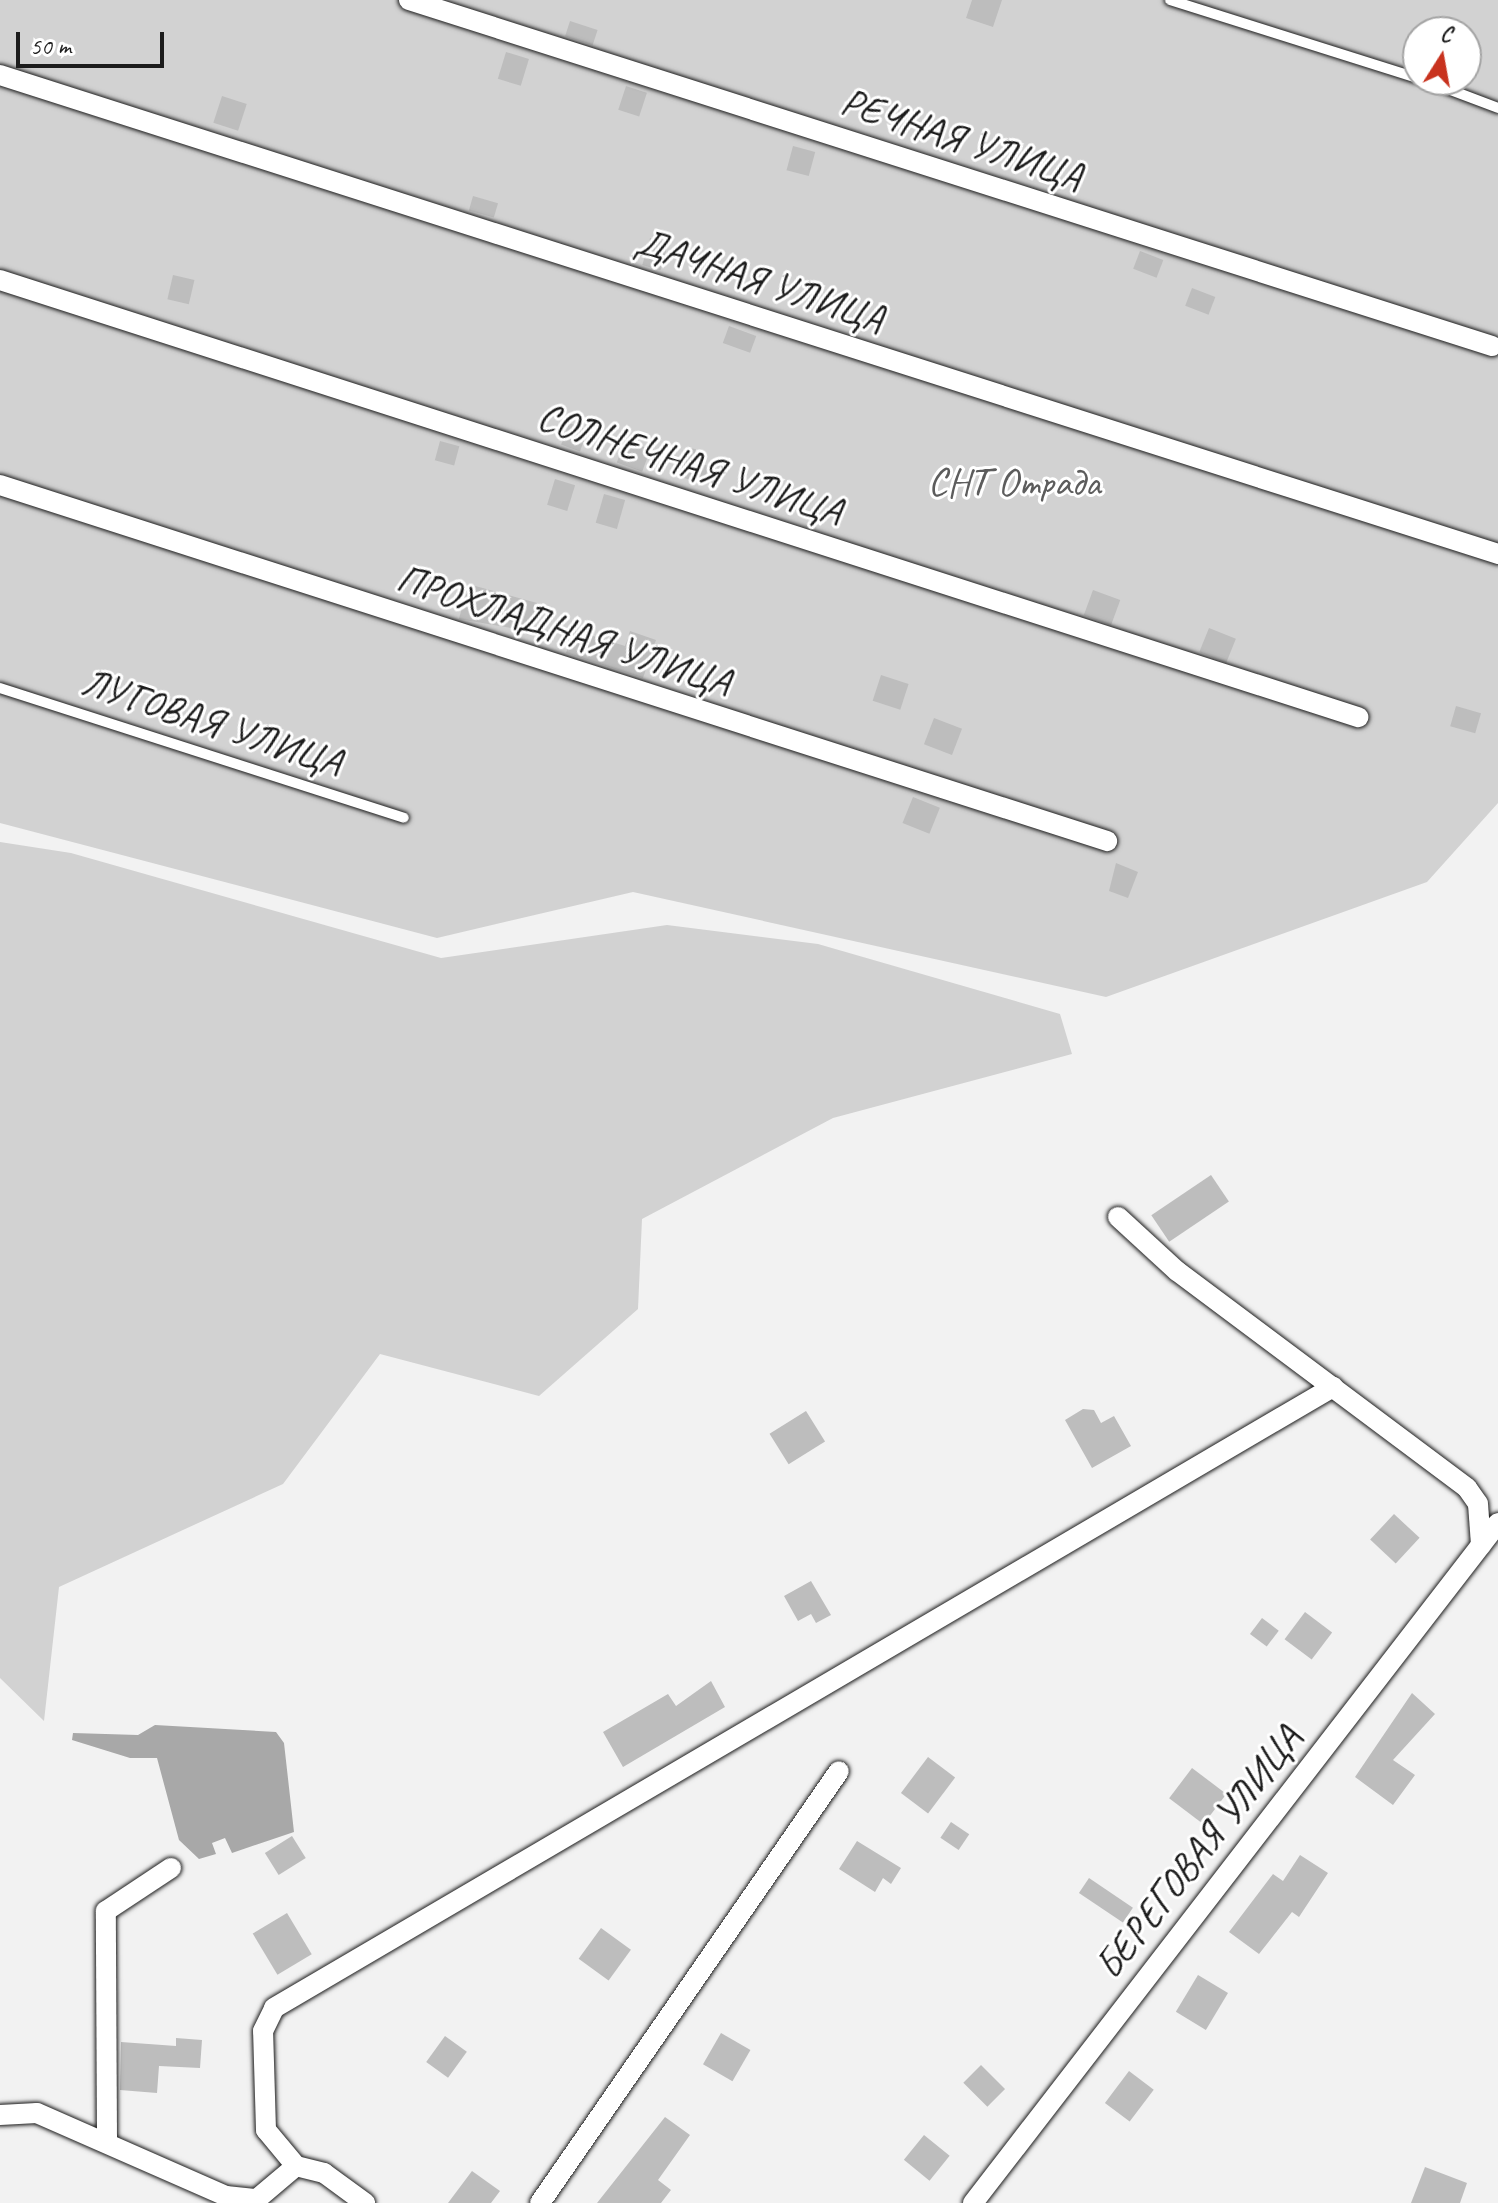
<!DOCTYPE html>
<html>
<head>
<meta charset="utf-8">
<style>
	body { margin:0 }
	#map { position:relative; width:1498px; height:2203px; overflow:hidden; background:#f2f2f2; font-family:Caveat,sans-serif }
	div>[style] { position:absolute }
	.green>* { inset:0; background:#d2d2d2 }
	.water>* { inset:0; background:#a8a8a8 }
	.building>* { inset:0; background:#bdbdbd; transform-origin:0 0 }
	.roads { filter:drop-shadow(0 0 2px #1c1c1c) drop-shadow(0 0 2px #1c1c1c) }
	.service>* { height:10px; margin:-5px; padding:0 5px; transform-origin:5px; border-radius:5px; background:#fff }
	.minor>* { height:20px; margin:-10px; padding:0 10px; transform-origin:10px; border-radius:10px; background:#fff }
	span { translate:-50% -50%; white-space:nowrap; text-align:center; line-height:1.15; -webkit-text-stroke:6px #fff; paint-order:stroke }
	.street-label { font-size:40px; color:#1c1c1c }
	.park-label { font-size:40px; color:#5c5c5c }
	.north { position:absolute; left:1402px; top:16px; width:80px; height:80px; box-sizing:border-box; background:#fff; border:2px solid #a4a4a4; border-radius:50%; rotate:11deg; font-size:22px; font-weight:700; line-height:32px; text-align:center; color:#1c1c1c }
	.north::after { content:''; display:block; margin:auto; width:28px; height:36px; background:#c8321e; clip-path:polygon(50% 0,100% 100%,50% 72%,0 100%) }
	.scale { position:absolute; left:16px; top:32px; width:148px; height:36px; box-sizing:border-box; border:4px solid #1c1c1c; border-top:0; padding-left:10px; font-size:24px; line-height:28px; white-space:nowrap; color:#1c1c1c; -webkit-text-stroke:6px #fff; paint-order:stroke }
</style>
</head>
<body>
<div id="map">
	<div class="green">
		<div style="clip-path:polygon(evenodd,0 0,1498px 0,1498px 803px,1427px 882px,1106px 997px,633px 892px,437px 938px,0 823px,0 0,1418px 32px,1466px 32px,1466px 80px,1418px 80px,1418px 32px)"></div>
		<div style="clip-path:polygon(0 842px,71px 853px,441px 958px,667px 925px,818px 944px,1060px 1014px,1072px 1054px,833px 1118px,642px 1219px,638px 1309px,539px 1396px,380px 1354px,283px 1484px,59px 1587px,44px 1721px,0 1678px)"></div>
	</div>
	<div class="water">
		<div style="clip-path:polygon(155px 1725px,276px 1732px,284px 1743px,294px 1832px,232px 1853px,225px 1838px,212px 1843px,216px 1854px,199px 1859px,179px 1840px,157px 1758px,130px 1758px,72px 1740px,73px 1733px,138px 1735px)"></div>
	</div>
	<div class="building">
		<div style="clip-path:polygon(972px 0,1002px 0,993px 27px,966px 18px)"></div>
		<div style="left:570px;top:21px;width:29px;height:16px;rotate:18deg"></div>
		<div style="left:506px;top:52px;width:24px;height:28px;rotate:17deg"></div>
		<div style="left:626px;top:86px;width:22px;height:25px;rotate:18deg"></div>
		<div style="left:222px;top:96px;width:26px;height:28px;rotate:18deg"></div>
		<div style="left:793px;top:146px;width:23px;height:25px;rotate:15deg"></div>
		<div style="left:473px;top:196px;width:26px;height:15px;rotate:16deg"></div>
		<div style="left:650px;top:238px;width:19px;height:28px;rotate:16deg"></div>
		<div style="left:1140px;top:251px;width:25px;height:19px;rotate:21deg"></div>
		<div style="left:173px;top:275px;width:22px;height:25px;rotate:13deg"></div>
		<div style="left:1192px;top:288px;width:25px;height:19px;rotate:21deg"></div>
		<div style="left:729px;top:326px;width:29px;height:18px;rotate:20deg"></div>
		<div style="left:569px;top:423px;width:20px;height:23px;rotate:20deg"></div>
		<div style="left:625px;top:440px;width:27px;height:24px;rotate:20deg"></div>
		<div style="left:440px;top:441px;width:20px;height:20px;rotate:15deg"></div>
		<div style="clip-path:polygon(687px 447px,702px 451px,698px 463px,709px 466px,703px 484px,678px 476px)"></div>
		<div style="left:555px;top:479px;width:21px;height:27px;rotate:17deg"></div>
		<div style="left:604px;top:494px;width:22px;height:30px;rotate:16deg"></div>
		<div style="clip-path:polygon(468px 584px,537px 603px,529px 631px,459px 619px)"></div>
		<div style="left:1093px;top:590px;width:29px;height:27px;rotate:20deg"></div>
		<div style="left:1209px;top:628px;width:29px;height:26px;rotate:22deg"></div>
		<div style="clip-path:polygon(574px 630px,625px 646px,630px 631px,656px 640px,643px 678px,566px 653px)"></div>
		<div style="left:881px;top:675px;width:29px;height:27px;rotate:18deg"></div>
		<div style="left:1456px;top:706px;width:26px;height:21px;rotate:16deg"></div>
		<div style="left:934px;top:718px;width:30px;height:28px;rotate:21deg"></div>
		<div style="left:913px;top:797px;width:29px;height:28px;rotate:22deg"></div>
		<div style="clip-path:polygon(1116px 863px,1138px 872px,1128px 898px,1109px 891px)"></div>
		<div style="left:1211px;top:1175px;width:32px;height:72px;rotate:56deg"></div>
		<div style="clip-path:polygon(1083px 1409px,1094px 1410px,1101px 1423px,1114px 1416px,1131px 1446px,1092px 1468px,1065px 1420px)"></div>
		<div style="left:806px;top:1411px;width:36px;height:43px;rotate:58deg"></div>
		<div style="left:1394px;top:1514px;width:35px;height:35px;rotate:43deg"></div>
		<div style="clip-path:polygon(811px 1581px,831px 1615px,816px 1623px,811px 1614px,798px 1621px,784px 1596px)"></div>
		<div style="left:1305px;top:1612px;width:34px;height:34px;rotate:37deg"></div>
		<div style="left:1262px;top:1618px;width:21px;height:20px;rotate:37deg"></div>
		<div style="clip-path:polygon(711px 1681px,725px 1707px,623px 1767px,603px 1732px,668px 1694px,676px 1706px)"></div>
		<div style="clip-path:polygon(1412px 1693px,1435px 1714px,1393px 1760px,1415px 1775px,1393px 1805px,1355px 1777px)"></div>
		<div style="left:928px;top:1757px;width:34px;height:45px;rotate:37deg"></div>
		<div style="left:1192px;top:1768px;width:43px;height:38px;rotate:37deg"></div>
		<div style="left:951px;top:1822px;width:22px;height:19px;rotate:34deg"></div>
		<div style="left:292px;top:1836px;width:26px;height:32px;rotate:58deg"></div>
		<div style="clip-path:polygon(857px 1841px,901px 1868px,891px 1884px,883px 1878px,875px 1892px,839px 1869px)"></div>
		<div style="clip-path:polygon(1300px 1855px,1328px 1873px,1299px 1917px,1292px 1912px,1259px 1954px,1229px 1932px,1273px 1874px,1283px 1881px)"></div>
		<div style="left:1089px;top:1878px;width:53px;height:18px;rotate:34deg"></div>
		<div style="left:287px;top:1913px;width:48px;height:40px;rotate:59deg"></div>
		<div style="left:601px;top:1928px;width:37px;height:38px;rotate:36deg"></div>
		<div style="left:1198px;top:1975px;width:35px;height:43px;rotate:31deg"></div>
		<div style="left:721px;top:2033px;width:34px;height:36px;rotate:30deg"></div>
		<div style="left:445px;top:2036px;width:27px;height:32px;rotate:36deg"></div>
		<div style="clip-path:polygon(176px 2038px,202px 2040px,200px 2068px,159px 2066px,157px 2093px,120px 2090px,121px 2042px,176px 2046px)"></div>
		<div style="left:981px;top:2065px;width:34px;height:25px;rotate:45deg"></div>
		<div style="left:1129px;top:2071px;width:31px;height:40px;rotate:37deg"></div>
		<div style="clip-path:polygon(665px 2117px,690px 2135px,658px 2180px,671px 2190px,661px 2203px,597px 2203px)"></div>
		<div style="left:924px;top:2135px;width:33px;height:32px;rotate:39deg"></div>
		<div style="clip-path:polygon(1425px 2167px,1467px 2183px,1460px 2203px,1411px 2203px)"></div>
		<div style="clip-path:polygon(472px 2171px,500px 2191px,491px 2203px,448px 2203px)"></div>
	</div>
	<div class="roads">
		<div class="service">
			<div style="left:1170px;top:0;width:260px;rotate:17.5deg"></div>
			<div style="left:1424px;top:80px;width:79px;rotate:20.7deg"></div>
			<div style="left:0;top:688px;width:424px;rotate:17.8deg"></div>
		</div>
		<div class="minor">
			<div style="left:409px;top:0;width:1137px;rotate:17.72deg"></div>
			<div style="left:0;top:75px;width:1573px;rotate:17.73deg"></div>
			<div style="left:0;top:280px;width:1427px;rotate:17.84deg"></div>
			<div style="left:0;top:485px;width:1163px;rotate:17.83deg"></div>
			<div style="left:1118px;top:1217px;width:80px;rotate:42.5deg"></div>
			<div style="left:1177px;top:1271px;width:362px;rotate:36.8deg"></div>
			<div style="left:1467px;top:1488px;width:19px;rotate:55deg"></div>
			<div style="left:1478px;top:1504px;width:41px;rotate:85.8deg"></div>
			<div style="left:0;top:2115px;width:37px;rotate:-3deg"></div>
			<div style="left:37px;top:2113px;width:206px;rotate:23.7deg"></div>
			<div style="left:226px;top:2196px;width:31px;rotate:6deg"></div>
			<div style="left:257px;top:2199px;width:51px;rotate:-40.2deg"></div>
			<div style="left:296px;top:2166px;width:29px;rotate:14deg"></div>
			<div style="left:324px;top:2173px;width:51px;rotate:36.2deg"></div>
			<div style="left:107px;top:2139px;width:228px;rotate:-90.3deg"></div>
			<div style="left:106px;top:1911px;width:78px;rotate:-33.5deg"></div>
			<div style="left:296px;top:2166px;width:47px;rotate:-129.8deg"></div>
			<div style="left:266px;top:2130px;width:99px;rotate:-91.7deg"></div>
			<div style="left:263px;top:2031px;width:25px;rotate:-64deg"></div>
			<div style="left:274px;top:2008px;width:1228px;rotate:-30.39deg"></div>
			<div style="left:540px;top:2203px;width:525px;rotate:-55.31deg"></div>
			<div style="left:973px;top:2203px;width:859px;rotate:-52.33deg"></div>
		</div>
	</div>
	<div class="street-label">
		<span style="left:962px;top:139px;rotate:18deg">РЕЧНАЯ УЛИЦА</span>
		<span style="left:760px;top:280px;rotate:18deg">ДАЧНАЯ УЛИЦА</span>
		<span style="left:690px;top:464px;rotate:18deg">СОЛНЕЧНАЯ УЛИЦА</span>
		<span style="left:564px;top:630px;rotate:18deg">ПРОХЛАДНАЯ УЛИЦА</span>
		<span style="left:212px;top:722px;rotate:18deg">ЛУГОВАЯ УЛИЦА</span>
		<span style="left:1198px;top:1852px;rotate:-52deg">БЕРЕГОВАЯ УЛИЦА</span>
	</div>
	<div class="park-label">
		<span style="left:1014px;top:482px">СНТ Отрада</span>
	</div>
	<div class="north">С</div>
	<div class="scale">50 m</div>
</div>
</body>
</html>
